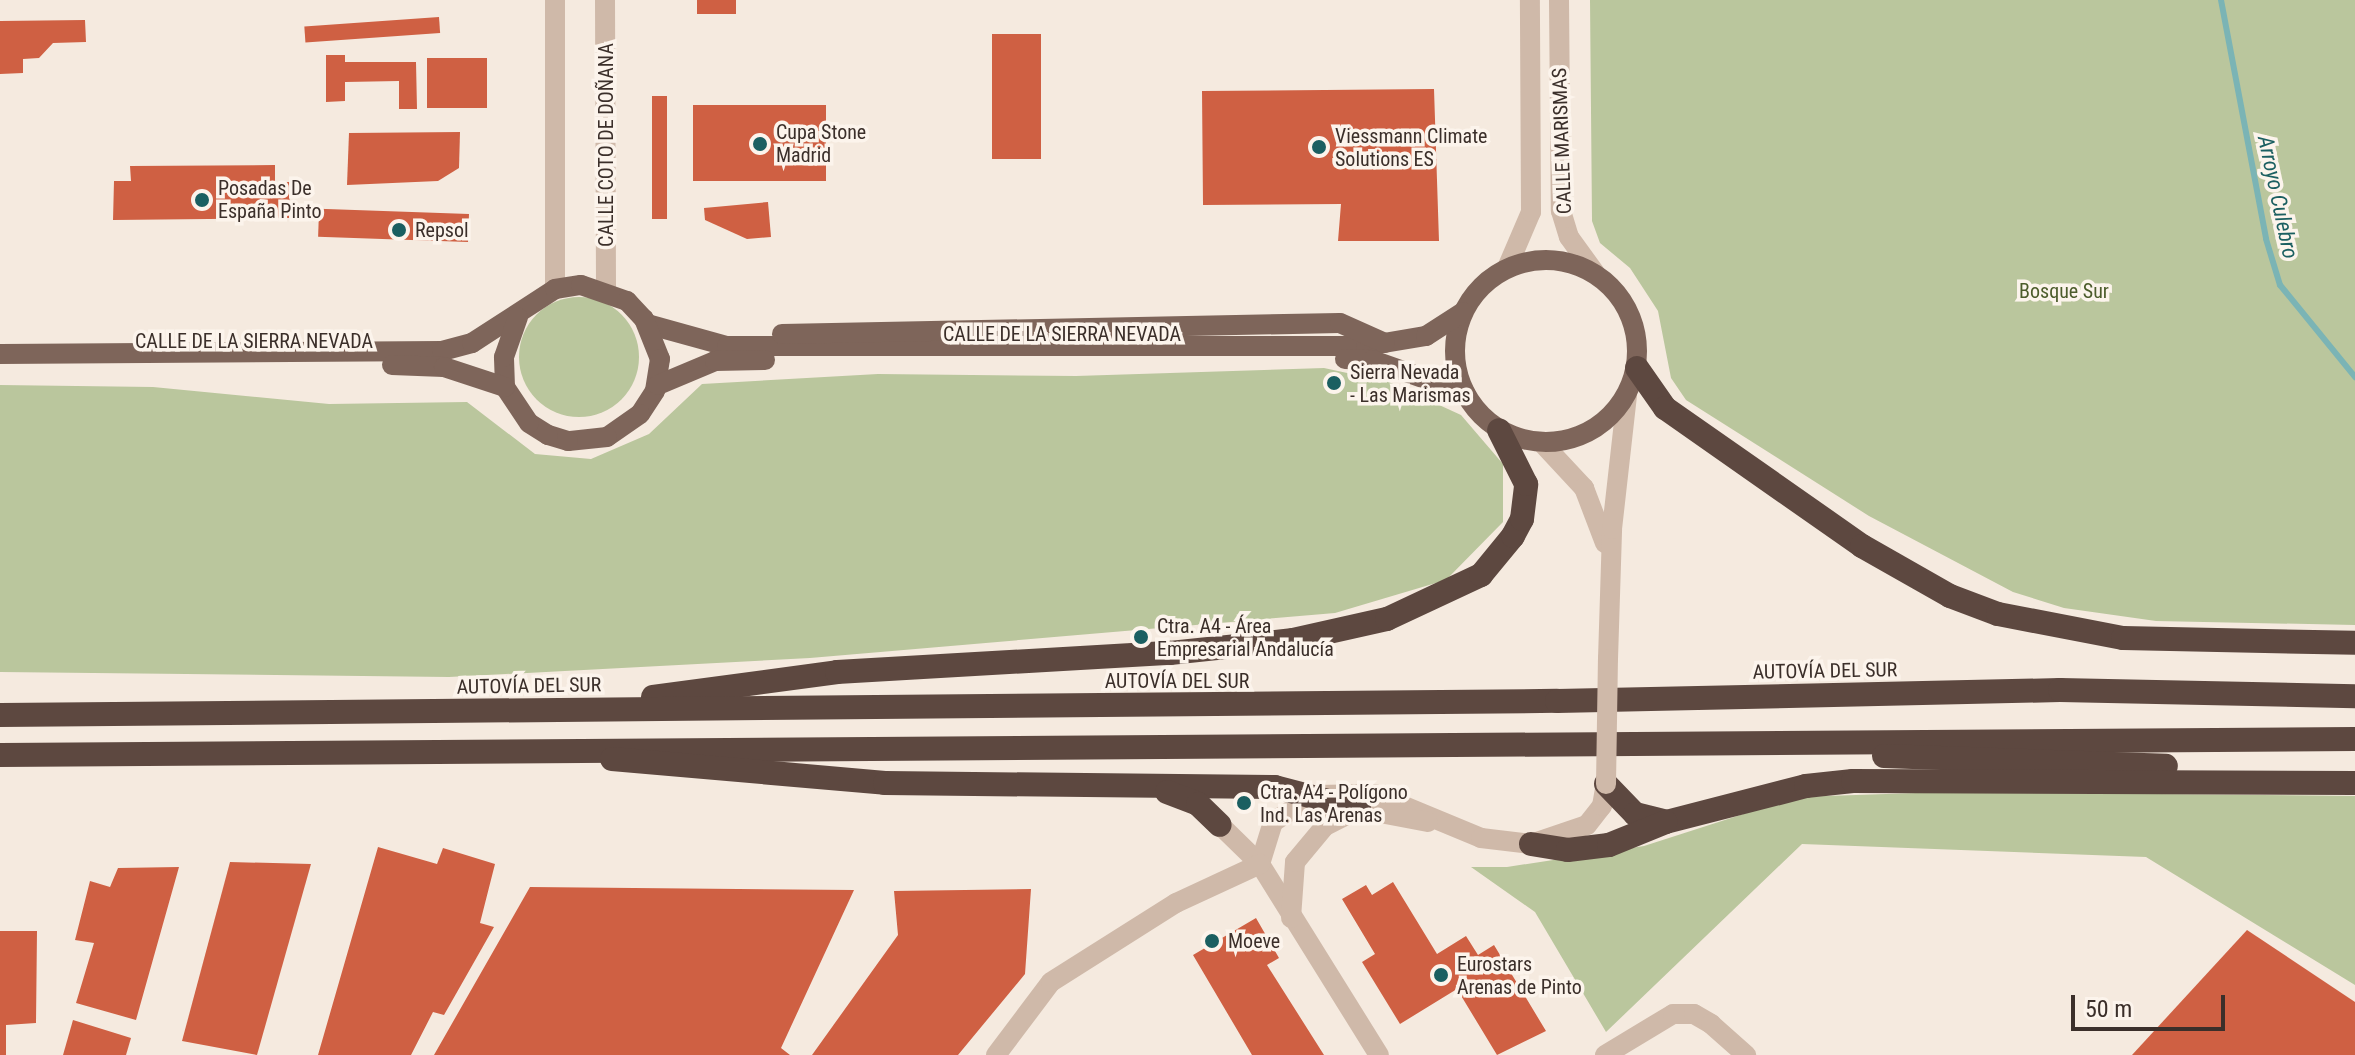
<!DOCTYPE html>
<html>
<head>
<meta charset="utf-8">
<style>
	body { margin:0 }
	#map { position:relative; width:2355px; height:1055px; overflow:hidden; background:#f5eadf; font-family:"Roboto Condensed",sans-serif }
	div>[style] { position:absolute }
	.green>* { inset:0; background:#bac69d }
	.round { border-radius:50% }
	.stream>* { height:6px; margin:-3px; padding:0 3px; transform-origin:3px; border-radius:3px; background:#7bb4b5 }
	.building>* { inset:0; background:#cf6043; transform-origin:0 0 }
	.minor>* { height:20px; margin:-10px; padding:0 10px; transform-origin:10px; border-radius:10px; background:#cfb9a9 }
	.major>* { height:20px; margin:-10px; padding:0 10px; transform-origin:10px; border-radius:10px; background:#7e655a }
	.major>.ring { margin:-10px; padding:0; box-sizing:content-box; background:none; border:20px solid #7e655a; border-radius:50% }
	.highway>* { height:24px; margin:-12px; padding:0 12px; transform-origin:12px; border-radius:12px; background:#5d4840 }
	.minor-bridge>* { height:20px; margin:-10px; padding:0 10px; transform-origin:10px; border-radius:10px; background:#cfb9a9 }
	.dots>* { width:22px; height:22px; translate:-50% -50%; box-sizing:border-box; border:4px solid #fcf4ec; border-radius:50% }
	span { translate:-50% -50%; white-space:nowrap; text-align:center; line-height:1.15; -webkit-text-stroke:7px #fcf4ec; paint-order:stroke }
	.poi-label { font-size:20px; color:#3b2f2a }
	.left { translate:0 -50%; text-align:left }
	.street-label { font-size:20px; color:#3b2f2a }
	.park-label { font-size:20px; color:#4c5c2b }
	.water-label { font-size:22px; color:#1b5f61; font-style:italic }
	.scale { position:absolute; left:2071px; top:995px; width:154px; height:36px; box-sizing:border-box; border:4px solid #3b2f2a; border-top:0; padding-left:10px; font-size:24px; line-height:28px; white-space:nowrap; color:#3b2f2a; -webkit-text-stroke:6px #fcf4ec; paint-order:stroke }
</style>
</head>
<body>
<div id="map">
	<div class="green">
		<div style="clip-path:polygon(1590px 0,2355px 0,2355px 625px,2156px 621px,2064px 608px,2013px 592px,1869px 516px,1686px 400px,1671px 378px,1658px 311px,1630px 268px,1600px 243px,1592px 221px)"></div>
		<div class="round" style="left:519px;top:297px;width:120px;height:120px"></div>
		<div style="clip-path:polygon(1324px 368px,1389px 382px,1461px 415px,1503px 464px,1503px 522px,1446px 580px,1335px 613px,810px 658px,449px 677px,0 672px,0 385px,153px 387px,329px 404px,467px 402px,535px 454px,591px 459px,649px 434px,702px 384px,878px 374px,1076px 376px)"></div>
		<div style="clip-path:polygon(1946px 792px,2355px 796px,2355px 985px,2146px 857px,1802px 844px,1606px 1032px,1535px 912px,1471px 867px,1507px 867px,1644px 846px,1796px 797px)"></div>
	</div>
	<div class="stream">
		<div style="left:2221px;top:0;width:243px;rotate:79.3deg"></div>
		<div style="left:2266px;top:239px;width:48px;rotate:73.1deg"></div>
		<div style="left:2280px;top:285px;width:119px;rotate:50.8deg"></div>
	</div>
	<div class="building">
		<div style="left:697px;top:0;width:39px;height:14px"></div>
		<div style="left:439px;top:17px;width:16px;height:135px;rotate:86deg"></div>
		<div style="clip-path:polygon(85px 20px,86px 42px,53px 43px,39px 58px,23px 59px,23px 73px,0 74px,0 21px)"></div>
		<div style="left:992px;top:34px;width:49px;height:125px"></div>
		<div style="clip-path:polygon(326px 55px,345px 55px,345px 62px,416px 62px,417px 109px,399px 109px,399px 81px,345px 82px,345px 101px,326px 102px)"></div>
		<div style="left:427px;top:58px;width:60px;height:50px"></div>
		<div style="clip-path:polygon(1434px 89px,1439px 241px,1338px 241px,1341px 204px,1203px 205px,1202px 91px)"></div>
		<div style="left:652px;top:96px;width:15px;height:123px"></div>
		<div style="left:826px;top:105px;width:76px;height:133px;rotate:90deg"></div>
		<div style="clip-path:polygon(460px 132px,459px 168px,438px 181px,347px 185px,349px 133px)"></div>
		<div style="clip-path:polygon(275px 165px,275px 182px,290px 182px,289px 218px,113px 220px,114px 181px,131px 181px,130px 166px)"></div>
		<div style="clip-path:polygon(768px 202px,771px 237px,747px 239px,705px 220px,704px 208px)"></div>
		<div style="left:469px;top:214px;width:28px;height:150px;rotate:92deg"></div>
		<div style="clip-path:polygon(378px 847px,437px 864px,443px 848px,495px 864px,480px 923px,494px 927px,444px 1015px,433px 1012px,411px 1055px,318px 1055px)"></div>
		<div style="clip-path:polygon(230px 862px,311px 864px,257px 1055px,182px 1041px)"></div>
		<div style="clip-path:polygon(179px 867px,136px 1020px,76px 1003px,94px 943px,75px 940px,90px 881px,110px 887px,118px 868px)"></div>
		<div style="clip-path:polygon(1393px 882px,1437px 954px,1466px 936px,1478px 955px,1494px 945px,1546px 1031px,1497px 1055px,1457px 989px,1400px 1024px,1362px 962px,1375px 954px,1342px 899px,1366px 885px,1372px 895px)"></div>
		<div style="clip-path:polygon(530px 887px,854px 890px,781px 1048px,790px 1055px,434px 1055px)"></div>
		<div style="clip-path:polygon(1031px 889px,1025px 974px,958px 1055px,812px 1055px,898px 935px,894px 891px)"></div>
		<div style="clip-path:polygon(1256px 918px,1279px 958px,1267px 965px,1324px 1055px,1252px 1055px,1193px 955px)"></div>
		<div style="clip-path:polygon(2247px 930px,2355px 1002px,2355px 1055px,2132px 1055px)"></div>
		<div style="clip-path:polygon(0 931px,37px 931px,36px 1023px,6px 1025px,6px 1055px,0 1055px)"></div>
		<div style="clip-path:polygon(73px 1020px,131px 1038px,126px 1055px,63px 1055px)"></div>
	</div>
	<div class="minor">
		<div style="left:555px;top:0;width:289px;rotate:90deg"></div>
		<div style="left:605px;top:0;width:290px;rotate:89.8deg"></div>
		<div style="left:1559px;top:0;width:211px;rotate:89.5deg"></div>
		<div style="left:1561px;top:211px;width:27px;rotate:73deg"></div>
		<div style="left:1569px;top:237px;width:44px;rotate:54.2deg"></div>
		<div style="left:1507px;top:268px;width:61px;rotate:-66.8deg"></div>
		<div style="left:1531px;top:212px;width:212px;rotate:-90.3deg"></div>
		<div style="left:1542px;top:443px;width:62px;rotate:47deg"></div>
		<div style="left:1584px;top:488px;width:59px;rotate:69.1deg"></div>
		<div style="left:1608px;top:659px;width:130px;rotate:-88.2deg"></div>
		<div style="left:1612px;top:529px;width:135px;rotate:-83.6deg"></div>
		<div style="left:1220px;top:825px;width:56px;rotate:44.3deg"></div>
		<div style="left:1260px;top:864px;width:225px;rotate:58.1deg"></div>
		<div style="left:1260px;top:864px;width:44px;rotate:-72.8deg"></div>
		<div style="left:1273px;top:822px;width:50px;rotate:-32.7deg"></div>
		<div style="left:1315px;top:795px;width:60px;rotate:-1deg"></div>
		<div style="left:1375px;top:794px;width:115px;rotate:22.5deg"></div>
		<div style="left:1481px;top:838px;width:50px;rotate:6.8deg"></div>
		<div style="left:1531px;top:844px;width:59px;rotate:-18.7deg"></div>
		<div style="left:1587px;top:825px;width:24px;rotate:-52deg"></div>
		<div style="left:1602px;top:806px;width:22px;rotate:-80deg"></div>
		<div style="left:1291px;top:918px;width:56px;rotate:-85.9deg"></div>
		<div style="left:1295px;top:862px;width:47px;rotate:-50.2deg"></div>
		<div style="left:1325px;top:826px;width:38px;rotate:-27deg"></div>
		<div style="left:1359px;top:809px;width:70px;rotate:10.7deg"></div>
		<div style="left:996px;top:1055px;width:91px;rotate:-53deg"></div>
		<div style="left:1051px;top:982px;width:148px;rotate:-32.3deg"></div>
		<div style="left:1176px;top:903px;width:93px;rotate:-24.9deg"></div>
		<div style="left:1605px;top:1055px;width:79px;rotate:-31.1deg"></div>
		<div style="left:1673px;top:1014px;width:21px"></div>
		<div style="left:1694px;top:1014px;width:20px;rotate:30deg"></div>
		<div style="left:1711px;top:1024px;width:47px;rotate:41.5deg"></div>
	</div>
	<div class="major">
		<div class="ring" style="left:1455px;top:260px;width:162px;height:162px"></div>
		<div style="left:647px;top:324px;width:83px;rotate:15.4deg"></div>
		<div style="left:727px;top:346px;width:639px"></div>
		<div style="left:1366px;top:346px;width:61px;rotate:-9.5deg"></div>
		<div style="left:1426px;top:336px;width:44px;rotate:-33deg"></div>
		<div style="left:782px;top:334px;width:558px;rotate:-1.13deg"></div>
		<div style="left:1340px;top:323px;width:49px;rotate:24deg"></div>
		<div style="left:0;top:354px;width:442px;rotate:-0.4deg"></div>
		<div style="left:442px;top:351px;width:31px;rotate:-15deg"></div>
		<div style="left:472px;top:343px;width:99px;rotate:-33deg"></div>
		<div style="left:555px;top:289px;width:26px;rotate:-9deg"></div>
		<div style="left:581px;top:285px;width:49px;rotate:19.2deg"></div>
		<div style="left:627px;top:301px;width:25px;rotate:47deg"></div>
		<div style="left:644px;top:319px;width:43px;rotate:68.2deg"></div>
		<div style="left:660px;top:359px;width:32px;rotate:99deg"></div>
		<div style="left:655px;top:391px;width:27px;rotate:123deg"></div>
		<div style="left:640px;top:414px;width:40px;rotate:145.1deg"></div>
		<div style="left:607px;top:437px;width:39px;rotate:174deg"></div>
		<div style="left:568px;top:441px;width:21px;rotate:-163deg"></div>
		<div style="left:548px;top:435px;width:22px;rotate:-148deg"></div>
		<div style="left:529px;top:423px;width:43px;rotate:-123.7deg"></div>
		<div style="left:505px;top:387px;width:30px;rotate:-92deg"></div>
		<div style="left:504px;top:357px;width:42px;rotate:-70.7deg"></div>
		<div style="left:1345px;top:359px;width:27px;rotate:2deg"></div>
		<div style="left:1372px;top:360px;width:99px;rotate:19.5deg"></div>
		<div style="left:392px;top:365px;width:52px;rotate:2.2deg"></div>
		<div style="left:444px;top:367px;width:64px;rotate:18.2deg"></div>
		<div style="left:658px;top:385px;width:62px;rotate:-22.8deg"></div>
		<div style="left:715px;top:361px;width:50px;rotate:-1.1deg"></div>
	</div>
	<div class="highway">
		<div style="left:1637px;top:368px;width:49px;rotate:55deg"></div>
		<div style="left:1665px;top:408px;width:241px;rotate:35deg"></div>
		<div style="left:1862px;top:546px;width:101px;rotate:29.6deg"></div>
		<div style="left:1950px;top:596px;width:51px;rotate:20.6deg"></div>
		<div style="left:1998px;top:614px;width:127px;rotate:10.9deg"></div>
		<div style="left:2123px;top:638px;width:232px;rotate:1.2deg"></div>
		<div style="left:653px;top:697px;width:186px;rotate:-7.7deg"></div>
		<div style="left:837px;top:672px;width:334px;rotate:-3.3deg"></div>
		<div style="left:1170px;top:653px;width:124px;rotate:-6deg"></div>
		<div style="left:1293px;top:640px;width:96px;rotate:-12.6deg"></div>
		<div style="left:1387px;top:619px;width:104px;rotate:-25.1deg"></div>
		<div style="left:1481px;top:575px;width:50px;rotate:-50.6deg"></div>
		<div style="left:1513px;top:536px;width:19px;rotate:-62deg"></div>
		<div style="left:1522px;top:519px;width:35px;rotate:-83deg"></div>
		<div style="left:1526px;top:484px;width:60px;rotate:-116.6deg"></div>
		<div style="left:0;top:715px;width:1557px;rotate:-0.52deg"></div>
		<div style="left:1557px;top:701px;width:503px;rotate:-1.25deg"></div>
		<div style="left:2060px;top:690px;width:295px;rotate:1.2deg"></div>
		<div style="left:0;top:755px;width:2355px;rotate:-0.39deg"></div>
		<div style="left:1884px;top:756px;width:282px;rotate:2deg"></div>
		<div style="left:612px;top:759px;width:274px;rotate:5deg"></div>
		<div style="left:885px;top:783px;width:390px;rotate:0.6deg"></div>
		<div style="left:1275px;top:787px;width:87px;rotate:14.7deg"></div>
		<div style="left:1606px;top:784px;width:42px;rotate:46deg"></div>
		<div style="left:1635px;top:814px;width:32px;rotate:14deg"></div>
		<div style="left:1666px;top:822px;width:145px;rotate:-14.4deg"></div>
		<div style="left:1806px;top:786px;width:47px;rotate:-6.1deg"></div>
		<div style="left:1853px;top:781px;width:502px;rotate:0.23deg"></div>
		<div style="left:1167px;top:792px;width:33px;rotate:21deg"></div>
		<div style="left:1198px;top:804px;width:30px;rotate:44deg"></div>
		<div style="left:1531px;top:844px;width:37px;rotate:9deg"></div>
		<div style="left:1568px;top:850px;width:41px;rotate:-7deg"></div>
		<div style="left:1609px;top:845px;width:61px;rotate:-22deg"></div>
	</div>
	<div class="minor-bridge">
		<div style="left:1606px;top:784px;width:125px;rotate:-89.1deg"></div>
	</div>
	<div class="dots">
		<div style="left:760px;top:144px;background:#1b5f61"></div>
		<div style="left:1319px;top:147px;background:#1b5f61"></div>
		<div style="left:202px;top:200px;background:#1b5f61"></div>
		<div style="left:399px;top:230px;background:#1b5f61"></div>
		<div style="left:1334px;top:383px;background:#1b5f61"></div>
		<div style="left:1141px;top:637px;background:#1b5f61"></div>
		<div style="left:1244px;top:803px;background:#1b5f61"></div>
		<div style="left:1212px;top:941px;background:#1b5f61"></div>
		<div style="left:1441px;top:975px;background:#1b5f61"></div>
	</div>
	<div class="poi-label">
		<span class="left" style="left:776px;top:144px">Cupa Stone<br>Madrid</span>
		<span class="left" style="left:1335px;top:148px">Viessmann Climate<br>Solutions ES</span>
		<span class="left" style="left:218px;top:200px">Posadas De<br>España Pinto</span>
		<span class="left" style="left:415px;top:230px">Repsol</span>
		<span class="left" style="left:1350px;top:384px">Sierra Nevada<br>- Las Marismas</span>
		<span class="left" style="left:1157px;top:638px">Ctra. A4 - Área<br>Empresarial Andalucía</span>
		<span class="left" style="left:1260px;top:804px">Ctra. A4 - Polígono<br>Ind. Las Arenas</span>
		<span class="left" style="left:1228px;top:941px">Moeve</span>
		<span class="left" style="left:1457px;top:976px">Eurostars<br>Arenas de Pinto</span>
	</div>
	<div class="street-label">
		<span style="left:1562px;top:141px;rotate:-92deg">CALLE MARISMAS</span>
		<span style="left:606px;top:145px;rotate:-90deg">CALLE COTO DE DOÑANA</span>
		<span style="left:1062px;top:334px">CALLE DE LA SIERRA NEVADA</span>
		<span style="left:254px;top:341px">CALLE DE LA SIERRA NEVADA</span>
		<span style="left:1825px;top:671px;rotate:-1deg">AUTOVÍA DEL SUR</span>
		<span style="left:1177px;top:681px">AUTOVÍA DEL SUR</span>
		<span style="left:529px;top:686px;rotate:-1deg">AUTOVÍA DEL SUR</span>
	</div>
	<div class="park-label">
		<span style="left:2064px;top:291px">Bosque Sur</span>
	</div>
	<div class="water-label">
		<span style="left:2278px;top:197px;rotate:78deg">Arroyo Culebro</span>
	</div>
	<div class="scale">50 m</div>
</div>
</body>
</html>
